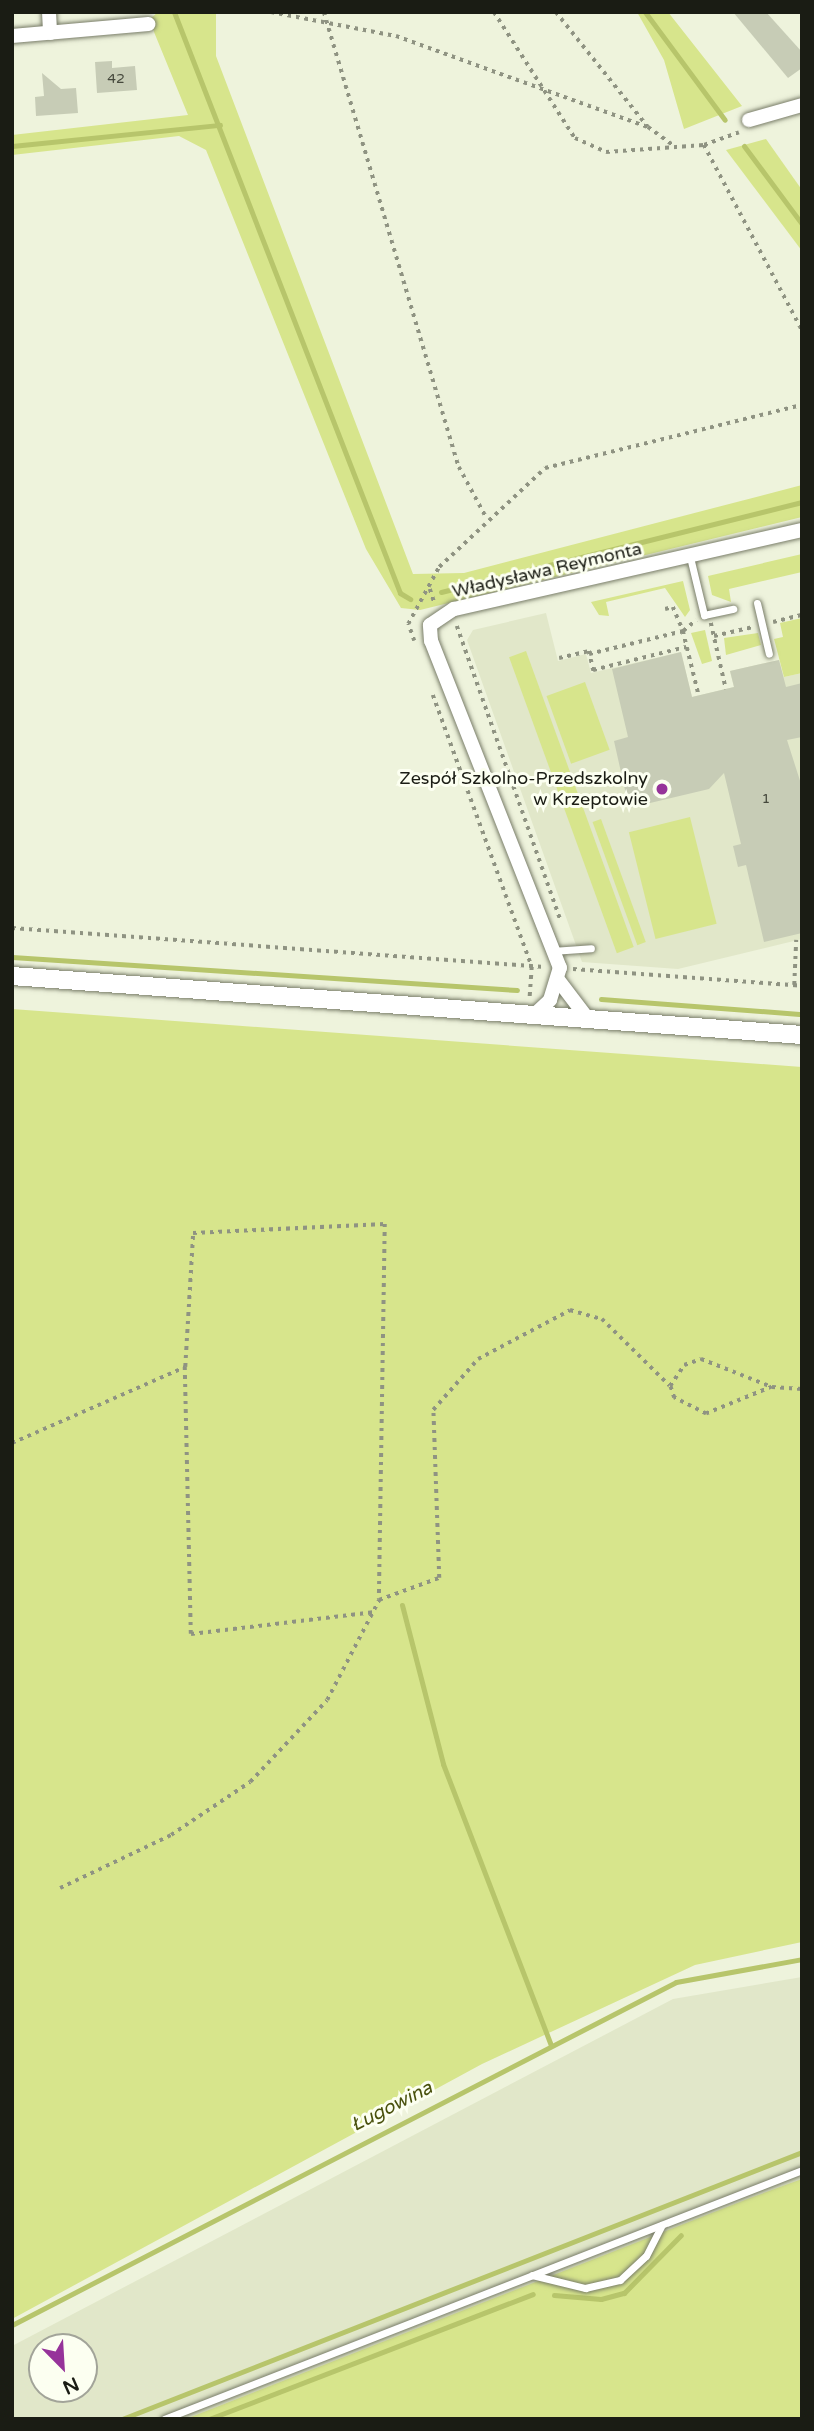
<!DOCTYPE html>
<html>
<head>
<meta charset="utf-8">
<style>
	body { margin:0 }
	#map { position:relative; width:814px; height:2431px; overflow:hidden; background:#eef3dc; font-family:"Varela Round",sans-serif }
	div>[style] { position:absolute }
	.built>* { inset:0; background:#e1e7c9 }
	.green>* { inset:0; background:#d7e58c; transform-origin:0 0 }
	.stream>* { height:5px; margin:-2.5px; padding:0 2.5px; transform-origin:2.5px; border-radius:2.5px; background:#b7c56b }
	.building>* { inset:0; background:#c7ccb6 }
	.path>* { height:3.5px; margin-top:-1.75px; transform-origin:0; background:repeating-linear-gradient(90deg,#8f9382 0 3.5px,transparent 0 8.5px) }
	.roads { filter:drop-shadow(0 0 2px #797d69) drop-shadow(0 0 2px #797d69) }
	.service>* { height:7px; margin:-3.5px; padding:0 3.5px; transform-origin:3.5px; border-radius:3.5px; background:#fff }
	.minor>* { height:14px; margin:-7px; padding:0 7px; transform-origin:7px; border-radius:7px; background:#fff }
	.tertiary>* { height:18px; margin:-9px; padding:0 9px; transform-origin:9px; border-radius:9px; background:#fff }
	.dots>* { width:19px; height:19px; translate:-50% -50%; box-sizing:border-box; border:4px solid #fcfff1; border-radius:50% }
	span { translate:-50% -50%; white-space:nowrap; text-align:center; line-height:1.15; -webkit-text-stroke:6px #fcfff1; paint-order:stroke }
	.number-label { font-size:14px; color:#45483c }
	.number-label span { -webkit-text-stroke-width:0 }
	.street-label { font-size:18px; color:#1a1c14 }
	.poi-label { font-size:18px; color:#1a1c14 }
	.right { translate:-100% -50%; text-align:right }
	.water-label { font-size:19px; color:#49510d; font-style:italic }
	.frame { position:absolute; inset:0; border:14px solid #1a1c14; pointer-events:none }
	.north { position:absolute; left:28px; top:2333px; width:70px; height:70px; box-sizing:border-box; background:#fcfff1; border:2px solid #a2a499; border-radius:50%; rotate:156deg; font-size:19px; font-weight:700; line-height:28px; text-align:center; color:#1a1c14 }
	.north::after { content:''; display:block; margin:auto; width:24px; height:32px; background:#96339a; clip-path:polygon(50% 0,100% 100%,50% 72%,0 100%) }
</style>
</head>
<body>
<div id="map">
	<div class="built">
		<div style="clip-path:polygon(546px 613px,558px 661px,586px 654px,591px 673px,681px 652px,692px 697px,734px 687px,730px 671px,779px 660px,784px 677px,802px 673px,802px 939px,678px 969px,582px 962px,467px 640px,473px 630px)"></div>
		<div style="clip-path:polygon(evenodd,802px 1977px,802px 2419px,12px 2419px,12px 2346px,673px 1999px,802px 1977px,42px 2347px,84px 2347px,84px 2389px,42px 2389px,42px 2347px)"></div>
	</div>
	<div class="green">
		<div style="clip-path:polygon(158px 12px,216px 13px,216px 56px,413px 574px,464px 573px,802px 485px,802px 517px,420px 610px,401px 608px,366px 549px,206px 150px,179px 136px,12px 155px,12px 135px,188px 115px,154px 32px,151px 18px)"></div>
		<div style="clip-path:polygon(637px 12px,668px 12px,742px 106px,684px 129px,664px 60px)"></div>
		<div style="clip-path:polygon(766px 139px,802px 190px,802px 251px,726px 150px)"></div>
		<div style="clip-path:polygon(802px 554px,802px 572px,729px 589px,731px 602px,712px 595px,708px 576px)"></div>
		<div style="clip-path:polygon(683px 581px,690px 610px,685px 617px,665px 588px,606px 602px,609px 616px,599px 615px,591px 602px)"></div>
		<div style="clip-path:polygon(802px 618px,802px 673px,784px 677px,774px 639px,783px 637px,780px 623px)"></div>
		<div style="clip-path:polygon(705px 630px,712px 661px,702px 664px,691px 633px)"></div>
		<div style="clip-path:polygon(758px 633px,761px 645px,726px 655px,724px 638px)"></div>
		<div style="left:526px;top:651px;width:315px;height:18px;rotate:70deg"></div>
		<div style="left:585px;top:682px;width:72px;height:41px;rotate:70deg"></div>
		<div style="left:690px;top:817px;width:110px;height:63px;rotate:76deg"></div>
		<div style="left:601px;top:819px;width:131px;height:9px;rotate:70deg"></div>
		<div style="clip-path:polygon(12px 1009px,802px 1067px,802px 1942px,695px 1965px,482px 2064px,12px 2319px)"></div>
		<div style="clip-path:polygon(802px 2179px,802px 2419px,186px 2419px,750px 2198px)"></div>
	</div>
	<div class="stream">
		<div style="left:174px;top:12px;width:623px;rotate:68.74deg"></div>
		<div style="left:400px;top:593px;width:12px;rotate:31deg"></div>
		<div style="left:645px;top:12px;width:134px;rotate:53.5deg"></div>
		<div style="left:12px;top:146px;width:209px;rotate:-5.8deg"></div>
		<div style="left:744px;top:146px;width:97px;rotate:53.4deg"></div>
		<div style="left:441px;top:592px;width:372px;rotate:-14deg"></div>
		<div style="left:12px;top:957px;width:506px;rotate:3.74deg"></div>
		<div style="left:601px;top:999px;width:202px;rotate:4.3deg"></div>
		<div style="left:402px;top:1605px;width:164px;rotate:75.5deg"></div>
		<div style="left:443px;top:1764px;width:301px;rotate:69deg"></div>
		<div style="left:554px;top:2295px;width:47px;rotate:4.9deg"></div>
		<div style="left:601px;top:2299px;width:24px;rotate:-15deg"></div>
		<div style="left:624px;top:2293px;width:81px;rotate:-45.5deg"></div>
		<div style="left:12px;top:2325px;width:747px;rotate:-27.32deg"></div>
		<div style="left:676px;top:1982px;width:128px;rotate:-10.3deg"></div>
		<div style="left:122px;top:2419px;width:731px;rotate:-21.44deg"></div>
		<div style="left:209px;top:2419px;width:347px;rotate:-21.1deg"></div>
	</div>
	<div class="building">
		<div style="clip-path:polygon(733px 12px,766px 12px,802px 52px,802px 68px,788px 78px)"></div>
		<div style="clip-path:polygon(112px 61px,112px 68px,135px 66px,137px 90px,97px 93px,95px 62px)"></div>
		<div style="clip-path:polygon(42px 73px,61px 89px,76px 88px,78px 113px,36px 116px,35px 97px,44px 96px)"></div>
		<div style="clip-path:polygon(681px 652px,692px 697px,734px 687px,730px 671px,779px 660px,786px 687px,802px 683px,802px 737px,787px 740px,802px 787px,802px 933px,764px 942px,746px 865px,738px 867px,733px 846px,741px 844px,724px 773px,709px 789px,629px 808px,614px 741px,628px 737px,612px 669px)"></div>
	</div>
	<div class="path">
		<div style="left:271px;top:12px;width:127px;rotate:10.9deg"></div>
		<div style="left:396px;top:36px;width:268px;rotate:19.9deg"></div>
		<div style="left:324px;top:12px;width:475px;rotate:73.5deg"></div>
		<div style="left:459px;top:467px;width:57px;rotate:61.6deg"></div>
		<div style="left:494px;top:12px;width:150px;rotate:57.3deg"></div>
		<div style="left:575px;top:138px;width:34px;rotate:24deg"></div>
		<div style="left:606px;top:152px;width:98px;rotate:-4.1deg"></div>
		<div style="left:704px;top:145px;width:37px;rotate:-20deg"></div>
		<div style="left:556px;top:12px;width:147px;rotate:51.3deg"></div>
		<div style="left:648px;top:127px;width:31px;rotate:36deg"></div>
		<div style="left:704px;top:145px;width:209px;rotate:62.1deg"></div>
		<div style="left:430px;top:589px;width:16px;rotate:72deg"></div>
		<div style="left:665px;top:609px;width:8px;rotate:-14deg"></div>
		<div style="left:673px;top:607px;width:26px;rotate:67deg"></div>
		<div style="left:683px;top:631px;width:67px;rotate:76.2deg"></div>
		<div style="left:773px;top:622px;width:30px;rotate:-14deg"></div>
		<div style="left:711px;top:623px;width:68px;rotate:77.2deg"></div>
		<div style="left:457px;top:626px;width:314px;rotate:70.6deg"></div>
		<div style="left:714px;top:636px;width:39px;rotate:-13deg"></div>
		<div style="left:414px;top:641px;width:18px;rotate:-109deg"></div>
		<div style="left:408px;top:624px;width:65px;rotate:-61.5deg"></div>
		<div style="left:439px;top:567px;width:145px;rotate:-43deg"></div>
		<div style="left:545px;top:468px;width:265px;rotate:-13.8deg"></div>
		<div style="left:589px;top:654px;width:97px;rotate:-13.7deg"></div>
		<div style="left:683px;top:631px;width:17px;rotate:-40deg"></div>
		<div style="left:559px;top:658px;width:31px;rotate:-13deg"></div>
		<div style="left:589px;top:651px;width:23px;rotate:77deg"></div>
		<div style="left:593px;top:670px;width:96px;rotate:-13.9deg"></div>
		<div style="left:433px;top:695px;width:289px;rotate:70deg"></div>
		<div style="left:532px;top:967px;width:32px;rotate:94deg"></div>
		<div style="left:12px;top:928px;width:534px;rotate:4.18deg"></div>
		<div style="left:573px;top:969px;width:230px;rotate:4.2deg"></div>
		<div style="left:794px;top:985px;width:45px;rotate:-87.5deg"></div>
		<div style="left:185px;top:1367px;width:267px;rotate:88.7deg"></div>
		<div style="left:191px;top:1634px;width:185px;rotate:-6.8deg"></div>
		<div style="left:772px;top:1387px;width:71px;rotate:157.8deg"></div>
		<div style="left:706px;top:1414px;width:36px;rotate:-153deg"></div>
		<div style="left:674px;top:1398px;width:13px;rotate:-108deg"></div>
		<div style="left:670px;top:1386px;width:25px;rotate:-56deg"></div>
		<div style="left:684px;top:1365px;width:18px;rotate:-19deg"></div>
		<div style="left:701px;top:1359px;width:76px;rotate:21.5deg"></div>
		<div style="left:772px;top:1387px;width:30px;rotate:4deg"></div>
		<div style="left:12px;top:1443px;width:189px;rotate:-23.7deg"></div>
		<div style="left:185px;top:1367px;width:134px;rotate:-86.6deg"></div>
		<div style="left:193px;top:1233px;width:192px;rotate:-2.7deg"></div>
		<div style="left:385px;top:1224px;width:375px;rotate:90.9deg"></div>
		<div style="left:60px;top:1888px;width:123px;rotate:-25.5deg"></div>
		<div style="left:171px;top:1835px;width:95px;rotate:-33.9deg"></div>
		<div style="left:250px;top:1782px;width:112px;rotate:-46.8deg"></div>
		<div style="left:327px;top:1700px;width:113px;rotate:-62.5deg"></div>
		<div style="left:379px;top:1600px;width:64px;rotate:-20.1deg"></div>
		<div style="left:439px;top:1578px;width:168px;rotate:-92deg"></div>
		<div style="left:433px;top:1410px;width:68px;rotate:-48.6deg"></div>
		<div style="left:478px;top:1359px;width:104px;rotate:-28deg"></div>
		<div style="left:570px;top:1310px;width:33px;rotate:16deg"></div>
		<div style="left:602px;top:1319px;width:95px;rotate:44.6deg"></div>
	</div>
	<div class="roads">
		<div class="service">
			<div style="left:690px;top:557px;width:60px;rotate:76.4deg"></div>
			<div style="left:704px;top:615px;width:30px;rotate:-12deg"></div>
			<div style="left:757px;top:603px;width:52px;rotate:76.8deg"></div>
			<div style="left:552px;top:951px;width:39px;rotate:-4deg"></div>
			<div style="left:532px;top:2275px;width:55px;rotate:13.8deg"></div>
			<div style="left:585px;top:2288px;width:36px;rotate:-13deg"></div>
			<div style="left:620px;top:2280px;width:35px;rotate:-43deg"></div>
			<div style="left:646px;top:2256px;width:35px;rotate:-63deg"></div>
			<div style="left:164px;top:2419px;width:685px;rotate:-21.32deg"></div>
		</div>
		<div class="minor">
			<div style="left:49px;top:12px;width:21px;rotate:87deg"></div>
			<div style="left:12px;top:36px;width:137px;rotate:-5deg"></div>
			<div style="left:749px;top:120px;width:55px;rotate:-15.8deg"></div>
			<div style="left:559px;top:981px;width:48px;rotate:52.7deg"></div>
			<div style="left:534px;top:1015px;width:22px;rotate:-43deg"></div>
			<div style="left:550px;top:1000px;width:34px;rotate:-73deg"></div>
			<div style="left:560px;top:968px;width:352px;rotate:-111.5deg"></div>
			<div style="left:431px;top:641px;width:16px;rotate:-94deg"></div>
			<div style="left:430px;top:625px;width:29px;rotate:-34deg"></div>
			<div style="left:454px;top:609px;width:357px;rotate:-12.8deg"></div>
		</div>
		<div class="tertiary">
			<div style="left:12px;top:976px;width:792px;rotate:4.27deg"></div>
		</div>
	</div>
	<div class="dots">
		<div style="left:662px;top:789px;background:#96339a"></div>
	</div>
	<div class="number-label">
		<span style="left:116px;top:79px">42</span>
		<span style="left:766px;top:799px">1</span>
	</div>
	<div class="street-label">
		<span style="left:547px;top:570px;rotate:-13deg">Władysława Reymonta</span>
	</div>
	<div class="poi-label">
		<span class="right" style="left:648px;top:789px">Zespół Szkolno-Przedszkolny<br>w Krzeptowie</span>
	</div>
	<div class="water-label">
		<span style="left:392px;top:2107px;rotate:-27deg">Ługowina</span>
	</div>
	<div class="frame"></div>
	<div class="north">N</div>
</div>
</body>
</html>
